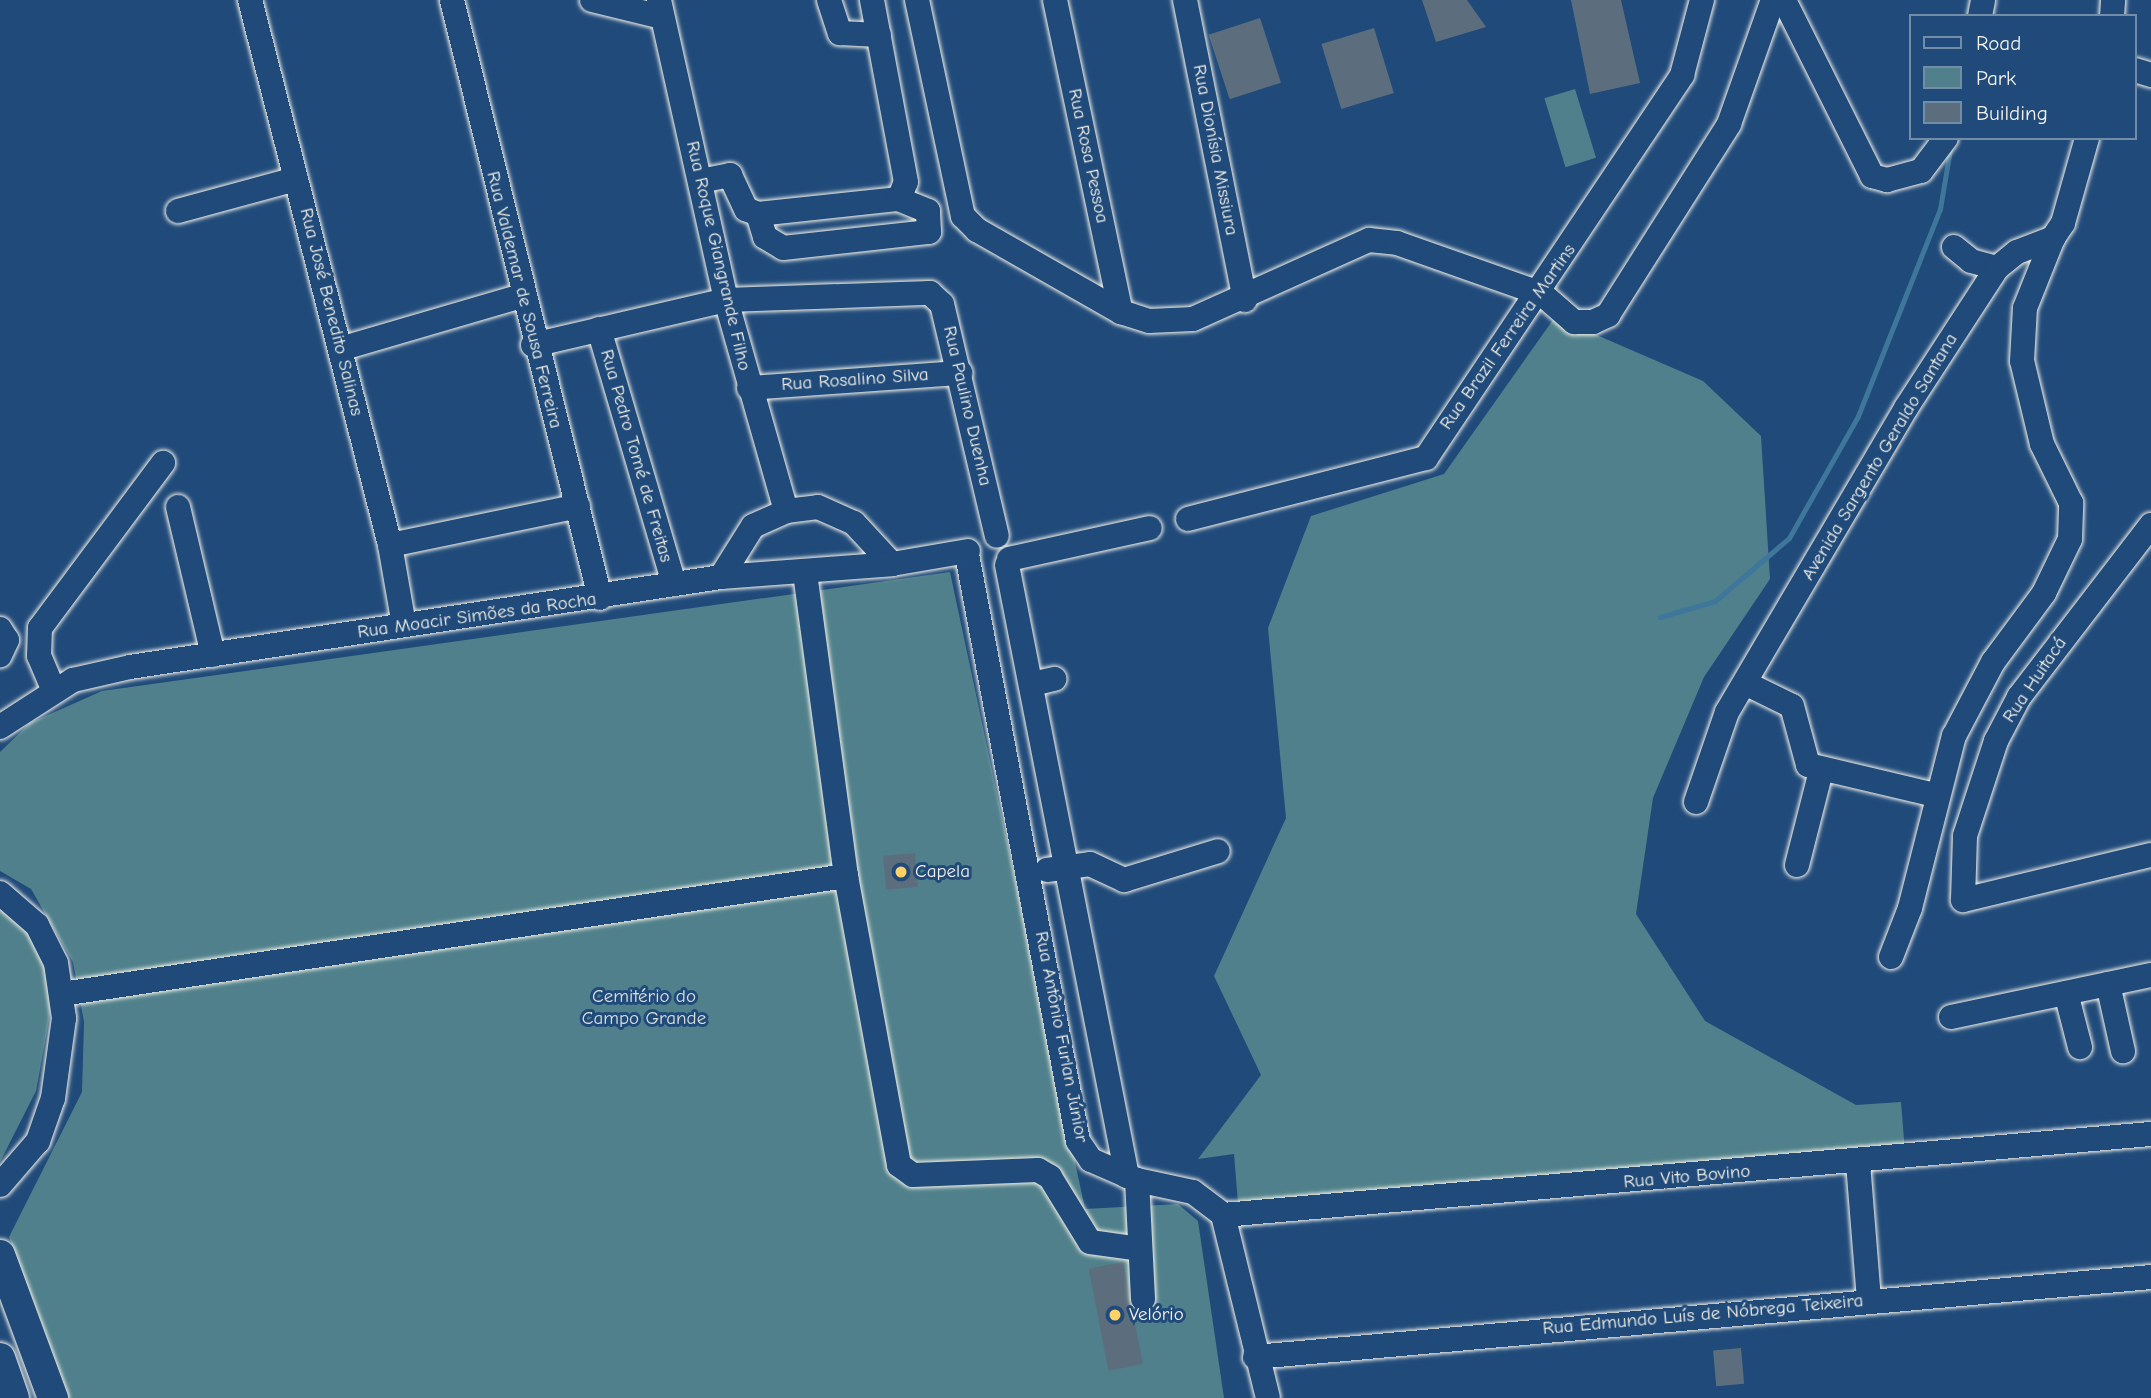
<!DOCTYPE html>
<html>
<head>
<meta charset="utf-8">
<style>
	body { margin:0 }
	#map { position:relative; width:2151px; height:1398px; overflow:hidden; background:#1f4a7a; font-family:"Comic Neue",sans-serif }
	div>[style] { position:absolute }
	.green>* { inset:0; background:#4f808b; transform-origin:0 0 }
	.stream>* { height:5px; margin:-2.5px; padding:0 2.5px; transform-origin:2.5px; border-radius:2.5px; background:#3f769b }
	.building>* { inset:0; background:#5c6e7d; transform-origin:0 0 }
	.roads { filter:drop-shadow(0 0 2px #f4f1e8) drop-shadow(0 0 2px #f4f1e8) }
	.minor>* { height:24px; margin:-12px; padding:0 12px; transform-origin:12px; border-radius:12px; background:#1f4a7a }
	.major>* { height:30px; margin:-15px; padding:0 15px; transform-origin:15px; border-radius:15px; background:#1f4a7a }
	.dots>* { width:19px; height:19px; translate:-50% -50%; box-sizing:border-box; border:4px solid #1f4a7a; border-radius:50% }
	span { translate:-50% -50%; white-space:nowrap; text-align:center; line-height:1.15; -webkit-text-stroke:6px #1f4a7a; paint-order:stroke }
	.street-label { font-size:19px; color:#f4f1e8 }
	.poi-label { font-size:19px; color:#f4f1e8 }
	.left { translate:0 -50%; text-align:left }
	.park-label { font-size:19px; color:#dbe0da }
	.legend { position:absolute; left:1909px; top:14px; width:228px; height:126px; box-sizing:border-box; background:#1f4a7a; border:2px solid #748da6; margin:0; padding:9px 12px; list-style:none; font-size:21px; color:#f4f1e8 }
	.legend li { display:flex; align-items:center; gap:14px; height:35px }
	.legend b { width:35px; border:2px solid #748da6 }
</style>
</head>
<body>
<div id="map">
	<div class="green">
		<div style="left:1575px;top:89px;width:72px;height:32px;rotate:73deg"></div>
		<div style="clip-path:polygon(1555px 317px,1703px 381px,1761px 436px,1770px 579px,1704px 677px,1653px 798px,1636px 914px,1705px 1021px,1856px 1105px,1901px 1102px,1905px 1152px,1238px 1203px,1234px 1154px,1198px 1159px,1261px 1075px,1214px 976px,1286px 818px,1268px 628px,1311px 516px,1444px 474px)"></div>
		<div style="clip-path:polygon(950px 572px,1085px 1209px,1178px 1204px,1198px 1221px,1224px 1398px,69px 1398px,9px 1237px,82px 1092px,84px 1022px,73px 962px,31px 889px,0 871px,0 752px,30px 723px,102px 691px)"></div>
		<div style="clip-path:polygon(0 904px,30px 929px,48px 967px,50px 1014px,36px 1091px,0 1162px)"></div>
	</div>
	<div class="stream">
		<div style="left:1660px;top:617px;width:57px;rotate:-16.2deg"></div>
		<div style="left:1715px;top:601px;width:97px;rotate:-40.4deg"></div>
		<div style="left:1789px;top:538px;width:140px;rotate:-60.5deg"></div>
		<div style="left:1858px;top:416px;width:223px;rotate:-68.4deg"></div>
		<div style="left:1940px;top:209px;width:61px;rotate:-80.5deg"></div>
	</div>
	<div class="building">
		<div style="clip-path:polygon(1422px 0,1467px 0,1486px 27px,1436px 42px)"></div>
		<div style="clip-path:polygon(1571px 0,1621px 0,1640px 83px,1590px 94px)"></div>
		<div style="left:1260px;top:18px;width:68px;height:54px;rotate:72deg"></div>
		<div style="left:1374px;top:28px;width:68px;height:55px;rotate:73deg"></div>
		<div style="left:915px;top:853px;width:34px;height:32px;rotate:85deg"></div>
		<div style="left:1123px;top:1262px;width:104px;height:35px;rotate:79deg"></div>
		<div style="left:1741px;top:1348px;width:36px;height:28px;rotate:85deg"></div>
	</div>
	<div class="roads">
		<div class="minor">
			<div style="left:250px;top:0;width:563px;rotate:75.59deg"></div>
			<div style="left:390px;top:545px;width:81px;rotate:80.1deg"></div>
			<div style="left:452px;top:0;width:616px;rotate:76.1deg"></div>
			<div style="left:592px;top:0;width:72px;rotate:13.7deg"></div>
			<div style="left:659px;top:0;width:307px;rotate:77.4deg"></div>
			<div style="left:726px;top:300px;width:219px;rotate:74.1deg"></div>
			<div style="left:829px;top:0;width:35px;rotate:72deg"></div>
			<div style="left:840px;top:33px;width:39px;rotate:3deg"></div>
			<div style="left:917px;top:0;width:221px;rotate:78deg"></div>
			<div style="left:963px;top:216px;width:20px;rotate:45deg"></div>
			<div style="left:977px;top:230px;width:166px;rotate:29.7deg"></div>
			<div style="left:1121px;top:312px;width:29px;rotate:18deg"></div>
			<div style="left:1149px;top:321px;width:44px;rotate:-2.6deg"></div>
			<div style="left:1193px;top:319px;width:193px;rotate:-24.2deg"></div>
			<div style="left:1369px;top:240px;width:28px;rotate:6deg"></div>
			<div style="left:1397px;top:243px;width:154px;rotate:19.4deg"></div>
			<div style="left:1542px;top:294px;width:43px;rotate:41.2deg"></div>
			<div style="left:1574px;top:322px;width:19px"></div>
			<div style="left:1593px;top:322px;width:17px;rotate:-25deg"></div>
			<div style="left:1608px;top:315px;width:226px;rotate:-57.6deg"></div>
			<div style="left:1729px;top:124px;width:132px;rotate:-70.5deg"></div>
			<div style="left:1055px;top:0;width:319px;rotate:78.1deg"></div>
			<div style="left:1185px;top:0;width:306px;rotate:78.7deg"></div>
			<div style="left:1784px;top:0;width:197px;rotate:63.4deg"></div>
			<div style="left:1872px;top:176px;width:16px;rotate:15deg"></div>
			<div style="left:1887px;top:180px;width:35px;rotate:-15deg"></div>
			<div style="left:1921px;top:171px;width:41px;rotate:-52.9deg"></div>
			<div style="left:1980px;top:16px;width:16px;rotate:-79deg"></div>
			<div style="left:2112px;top:16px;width:16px;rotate:-86deg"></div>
			<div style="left:2135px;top:70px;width:17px;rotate:17deg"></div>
			<div style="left:700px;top:181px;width:31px;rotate:-11deg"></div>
			<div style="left:730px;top:175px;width:38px;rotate:65deg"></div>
			<div style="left:746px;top:209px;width:13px;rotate:23deg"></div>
			<div style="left:758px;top:214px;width:142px;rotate:-6.1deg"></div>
			<div style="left:899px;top:199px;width:18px;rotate:-68deg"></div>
			<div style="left:906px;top:182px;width:185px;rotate:-100.6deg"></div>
			<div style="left:178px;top:211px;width:122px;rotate:-15.2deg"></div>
			<div style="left:758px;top:214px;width:24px;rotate:73deg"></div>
			<div style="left:765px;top:237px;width:21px;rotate:31deg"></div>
			<div style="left:783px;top:248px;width:147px;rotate:-6.3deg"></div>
			<div style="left:929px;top:232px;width:21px;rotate:-93deg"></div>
			<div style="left:928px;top:211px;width:31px;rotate:-158deg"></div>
			<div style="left:1954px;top:247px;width:22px;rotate:39deg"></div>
			<div style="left:1971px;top:261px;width:27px;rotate:15deg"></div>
			<div style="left:599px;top:329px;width:266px;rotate:73.6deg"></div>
			<div style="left:533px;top:345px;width:198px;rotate:-13.1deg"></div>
			<div style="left:726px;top:300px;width:204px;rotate:-2deg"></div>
			<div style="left:930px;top:293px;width:16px;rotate:43deg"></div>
			<div style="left:942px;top:304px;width:238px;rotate:76.7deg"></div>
			<div style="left:340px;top:349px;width:189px;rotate:-16.3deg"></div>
			<div style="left:749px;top:388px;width:212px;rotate:-4.1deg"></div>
			<div style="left:178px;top:507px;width:152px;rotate:76.7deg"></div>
			<div style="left:1188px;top:519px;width:246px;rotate:-14.4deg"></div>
			<div style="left:1426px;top:458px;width:461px;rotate:-56.2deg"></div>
			<div style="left:1682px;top:75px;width:78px;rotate:-75.1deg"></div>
			<div style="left:2151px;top:525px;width:217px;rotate:127.5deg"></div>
			<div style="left:2019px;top:697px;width:50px;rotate:117.6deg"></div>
			<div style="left:1996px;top:741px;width:100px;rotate:108.1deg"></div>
			<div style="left:1965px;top:836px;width:64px;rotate:91.8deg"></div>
			<div style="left:1963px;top:900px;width:193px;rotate:-13.5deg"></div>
			<div style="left:390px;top:545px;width:192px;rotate:-11.7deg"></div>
			<div style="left:1009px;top:559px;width:144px;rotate:-12.4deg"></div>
			<div style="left:968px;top:560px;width:591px;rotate:79.28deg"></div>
			<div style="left:1078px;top:1141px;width:23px;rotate:56deg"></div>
			<div style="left:1091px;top:1160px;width:50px;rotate:23.5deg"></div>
			<div style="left:1137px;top:1180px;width:57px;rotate:12.1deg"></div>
			<div style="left:1193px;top:1192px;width:38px;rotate:37deg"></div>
			<div style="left:1223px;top:1215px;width:188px;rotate:76.2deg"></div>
			<div style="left:1007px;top:565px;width:623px;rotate:78.89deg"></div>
			<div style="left:805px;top:573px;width:306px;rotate:82.3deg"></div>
			<div style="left:846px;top:876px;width:294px;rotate:79.6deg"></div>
			<div style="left:899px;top:1165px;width:17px;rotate:36deg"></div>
			<div style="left:913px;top:1175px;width:125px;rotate:-2.3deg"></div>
			<div style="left:1038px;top:1170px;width:14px;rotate:30deg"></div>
			<div style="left:1050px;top:1177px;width:76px;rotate:58.4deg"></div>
			<div style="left:1090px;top:1242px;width:50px;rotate:8deg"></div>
			<div style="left:721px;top:577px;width:60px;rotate:-57.9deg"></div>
			<div style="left:753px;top:526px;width:36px;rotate:-24deg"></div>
			<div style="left:786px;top:511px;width:32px;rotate:-7deg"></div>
			<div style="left:818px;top:507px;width:39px;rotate:24deg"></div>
			<div style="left:854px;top:523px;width:56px;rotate:47.2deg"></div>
			<div style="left:0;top:629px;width:13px;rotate:58deg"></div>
			<div style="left:7px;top:640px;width:17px;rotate:115deg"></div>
			<div style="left:1745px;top:683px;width:52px;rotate:26.1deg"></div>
			<div style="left:1792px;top:706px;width:61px;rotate:74.8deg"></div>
			<div style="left:1808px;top:765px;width:130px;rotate:13.3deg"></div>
			<div style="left:1032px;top:684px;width:23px;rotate:-13deg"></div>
			<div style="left:54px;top:691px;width:38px;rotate:-113deg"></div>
			<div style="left:39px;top:656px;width:28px;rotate:-88deg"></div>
			<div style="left:40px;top:628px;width:206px;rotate:-53.3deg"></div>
			<div style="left:0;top:727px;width:87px;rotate:-32.8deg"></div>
			<div style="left:73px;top:680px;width:58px;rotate:-12.8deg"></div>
			<div style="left:130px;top:667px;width:598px;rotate:-8.66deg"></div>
			<div style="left:721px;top:577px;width:171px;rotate:-4.3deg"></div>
			<div style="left:892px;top:564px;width:77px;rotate:-9.7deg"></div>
			<div style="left:1696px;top:802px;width:95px;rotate:-71deg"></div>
			<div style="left:1727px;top:712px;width:353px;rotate:-59.5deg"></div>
			<div style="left:1906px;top:408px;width:167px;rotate:-57deg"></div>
			<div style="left:1997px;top:268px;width:26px;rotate:-39deg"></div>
			<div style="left:2017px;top:252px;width:39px;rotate:-21deg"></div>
			<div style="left:2053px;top:238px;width:18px;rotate:-56deg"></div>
			<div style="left:2063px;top:223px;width:88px;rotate:-74.2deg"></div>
			<div style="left:1797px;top:865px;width:97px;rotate:-75.7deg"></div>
			<div style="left:1047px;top:870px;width:43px;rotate:-7.9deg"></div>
			<div style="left:1090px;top:864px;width:38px;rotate:25deg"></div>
			<div style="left:1124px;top:880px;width:98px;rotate:-17.1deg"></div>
			<div style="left:0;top:893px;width:49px;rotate:40.9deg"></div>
			<div style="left:37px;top:925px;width:42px;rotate:63.4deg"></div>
			<div style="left:56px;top:963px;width:56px;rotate:81.7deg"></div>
			<div style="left:64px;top:1018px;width:81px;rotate:97.8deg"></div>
			<div style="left:53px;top:1098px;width:46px;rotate:109.2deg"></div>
			<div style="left:38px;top:1141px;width:58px;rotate:130.8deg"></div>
			<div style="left:1891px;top:957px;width:53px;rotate:-68.8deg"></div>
			<div style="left:1910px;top:908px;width:178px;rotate:-75.7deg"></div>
			<div style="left:1954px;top:736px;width:84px;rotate:-62.2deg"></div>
			<div style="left:1993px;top:662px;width:86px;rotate:-53.5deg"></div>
			<div style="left:2044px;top:593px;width:60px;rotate:-64.3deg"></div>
			<div style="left:2070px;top:539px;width:36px;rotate:-88deg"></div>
			<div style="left:2071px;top:503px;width:66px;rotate:-116.2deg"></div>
			<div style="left:2042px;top:444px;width:85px;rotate:-103.5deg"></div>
			<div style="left:2022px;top:361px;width:53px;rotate:-86.8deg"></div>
			<div style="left:2025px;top:308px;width:75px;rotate:-68.2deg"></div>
			<div style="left:2108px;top:984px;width:69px;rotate:77.4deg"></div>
			<div style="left:2066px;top:993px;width:56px;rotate:75.5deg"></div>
			<div style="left:62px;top:994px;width:793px;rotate:-8.56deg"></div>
			<div style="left:1951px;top:1017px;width:204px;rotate:-11.9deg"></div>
			<div style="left:1858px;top:1163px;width:137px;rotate:85.4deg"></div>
			<div style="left:1137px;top:1180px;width:119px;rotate:87.1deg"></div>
			<div style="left:1223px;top:1215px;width:932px;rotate:-4.99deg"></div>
			<div style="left:1255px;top:1357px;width:900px;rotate:-5.1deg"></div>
		</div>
		<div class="major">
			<div style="left:0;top:1255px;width:153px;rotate:69.7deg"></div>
			<div style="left:0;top:1358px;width:42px;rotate:70.7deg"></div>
		</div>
	</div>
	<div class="dots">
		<div style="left:901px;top:872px;background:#ffd166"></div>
		<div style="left:1115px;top:1315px;background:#ffd166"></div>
	</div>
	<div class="street-label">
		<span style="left:1215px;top:150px;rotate:79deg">Rua Dionísia Missiura</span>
		<span style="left:1088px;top:156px;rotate:78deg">Rua Rosa Pessoa</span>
		<span style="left:718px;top:256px;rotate:77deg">Rua Roque Giangrande Filho</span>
		<span style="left:524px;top:300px;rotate:76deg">Rua Valdemar de Sousa Ferreira</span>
		<span style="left:331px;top:312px;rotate:76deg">Rua José Benedito Salinas</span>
		<span style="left:1508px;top:337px;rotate:-55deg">Rua Brazil Ferreira Martins</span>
		<span style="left:855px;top:380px;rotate:-4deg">Rua Rosalino Silva</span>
		<span style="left:967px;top:406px;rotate:77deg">Rua Paulino Duenha</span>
		<span style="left:636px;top:456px;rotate:74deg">Rua Pedro Tomé de Freitas</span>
		<span style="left:1880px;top:457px;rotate:-59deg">Avenida Sargento Geraldo Santana</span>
		<span style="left:477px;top:616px;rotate:-8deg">Rua Moacir Simões da Rocha</span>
		<span style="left:2035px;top:680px;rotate:-56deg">Rua Huitacá</span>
		<span style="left:1061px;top:1037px;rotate:79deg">Rua Antônio Furlan Júnior</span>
		<span style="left:1687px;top:1177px;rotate:-5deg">Rua Vito Bovino</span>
		<span style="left:1703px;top:1315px;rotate:-5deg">Rua Edmundo Luís de Nóbrega Teixeira</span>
	</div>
	<div class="poi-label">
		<span class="left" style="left:915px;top:872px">Capela</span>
		<span class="left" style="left:1129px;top:1315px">Velório</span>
	</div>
	<div class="park-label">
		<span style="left:644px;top:1008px">Cemitério do<br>Campo Grande</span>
	</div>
	<ul class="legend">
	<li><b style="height:9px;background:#1f4a7a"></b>Road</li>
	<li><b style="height:19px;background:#4f808b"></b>Park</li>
	<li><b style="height:19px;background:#5c6e7d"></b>Building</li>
	</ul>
</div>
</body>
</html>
